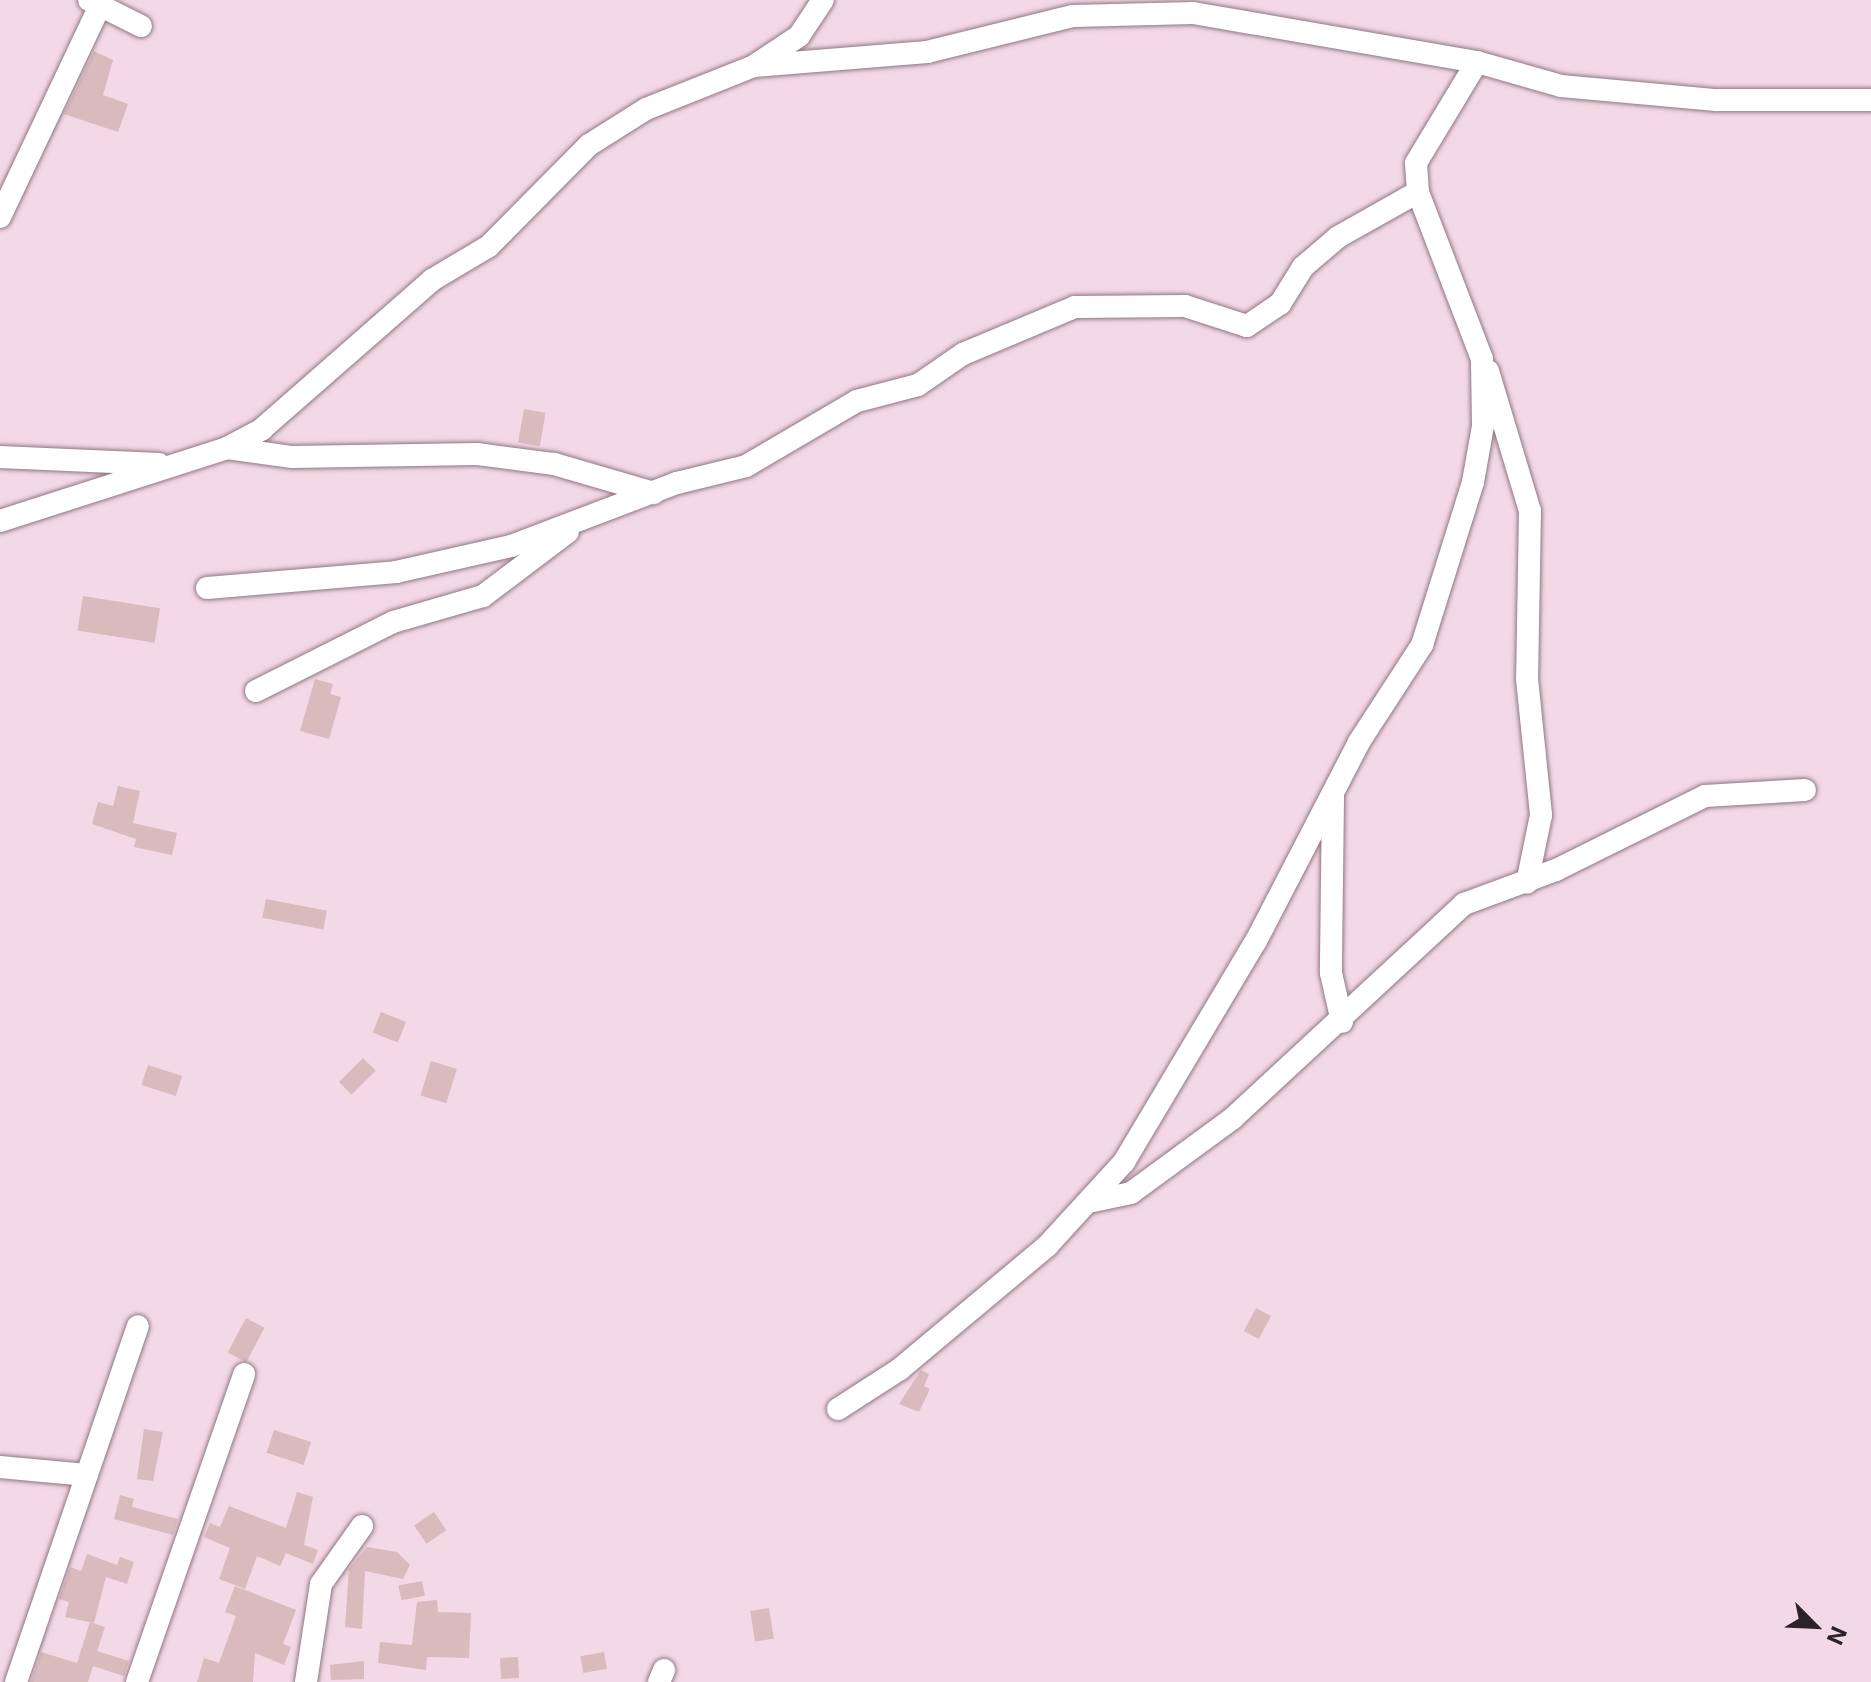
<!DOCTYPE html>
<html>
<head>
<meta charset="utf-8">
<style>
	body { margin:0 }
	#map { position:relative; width:1871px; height:1682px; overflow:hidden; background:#f3d8e5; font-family:Inter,sans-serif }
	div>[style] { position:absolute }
	.building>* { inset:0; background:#d9bbbd; transform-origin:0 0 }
	.roads { filter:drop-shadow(0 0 2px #8f7783) drop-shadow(0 0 2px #8f7783) }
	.street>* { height:22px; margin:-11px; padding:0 11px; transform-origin:11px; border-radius:11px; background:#fff }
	span { translate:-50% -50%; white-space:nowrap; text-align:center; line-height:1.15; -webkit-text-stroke:6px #f3d8e5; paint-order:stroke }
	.north { position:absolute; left:1775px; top:1586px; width:80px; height:80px; -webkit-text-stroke:6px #f3d8e5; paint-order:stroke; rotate:114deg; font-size:22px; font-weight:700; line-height:32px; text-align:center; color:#2c2227 }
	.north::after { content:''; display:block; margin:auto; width:28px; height:36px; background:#2c2227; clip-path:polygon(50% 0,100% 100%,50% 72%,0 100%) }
</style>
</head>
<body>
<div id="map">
	<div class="building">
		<div style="clip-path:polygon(94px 51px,113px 60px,103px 95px,128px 104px,118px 132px,64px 114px)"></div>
		<div style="left:524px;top:409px;width:22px;height:34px;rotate:10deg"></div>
		<div style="left:83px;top:596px;width:78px;height:35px;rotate:9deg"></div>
		<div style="clip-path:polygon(315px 679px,333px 684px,330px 694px,341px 697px,329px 739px,300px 731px)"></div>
		<div style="clip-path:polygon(118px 786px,140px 791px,133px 823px,177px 833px,172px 855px,134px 847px,136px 839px,92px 824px,98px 802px,113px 806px)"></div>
		<div style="left:266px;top:899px;width:62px;height:19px;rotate:11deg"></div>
		<div style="left:381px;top:1012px;width:27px;height:22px;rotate:22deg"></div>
		<div style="left:363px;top:1058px;width:18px;height:34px;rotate:45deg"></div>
		<div style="left:431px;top:1061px;width:27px;height:36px;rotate:17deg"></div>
		<div style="left:148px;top:1065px;width:36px;height:21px;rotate:18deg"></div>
		<div style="left:1256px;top:1308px;width:17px;height:26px;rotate:28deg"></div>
		<div style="left:246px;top:1318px;width:21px;height:39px;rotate:28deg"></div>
		<div style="clip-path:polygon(921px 1370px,929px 1374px,924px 1386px,930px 1389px,919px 1412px,899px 1404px)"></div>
		<div style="clip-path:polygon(144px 1429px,163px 1432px,153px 1481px,137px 1479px)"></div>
		<div style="left:274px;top:1430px;width:39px;height:24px;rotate:18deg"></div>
		<div style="clip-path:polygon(297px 1492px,313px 1497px,304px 1545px,318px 1550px,313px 1564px,286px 1553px,280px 1566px,257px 1556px,245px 1589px,219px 1579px,230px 1548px,204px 1537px,210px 1523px,220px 1527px,229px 1506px,286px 1528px)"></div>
		<div style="clip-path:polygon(120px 1495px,134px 1499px,132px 1507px,178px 1519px,173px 1535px,114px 1519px)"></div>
		<div style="left:434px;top:1512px;width:22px;height:24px;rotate:56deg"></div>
		<div style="clip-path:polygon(367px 1547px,397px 1552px,410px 1565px,403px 1579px,365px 1571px,362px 1629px,345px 1627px,349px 1569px)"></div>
		<div style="clip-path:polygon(87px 1554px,117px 1565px,120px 1557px,134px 1562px,127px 1584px,106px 1577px,94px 1623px,65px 1617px,69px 1602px,59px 1599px,70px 1567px,81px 1571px)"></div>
		<div style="left:422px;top:1581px;width:15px;height:24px;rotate:79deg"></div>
		<div style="clip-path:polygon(235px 1586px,296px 1610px,283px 1644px,291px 1647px,284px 1665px,255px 1653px,253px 1682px,197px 1682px,204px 1658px,219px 1663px,236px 1616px,225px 1612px)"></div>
		<div style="clip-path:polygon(437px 1600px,438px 1612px,471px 1613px,469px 1658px,427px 1657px,426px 1670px,378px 1663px,380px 1642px,412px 1645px,417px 1602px)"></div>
		<div style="left:769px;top:1608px;width:31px;height:19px;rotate:81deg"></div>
		<div style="clip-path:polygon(90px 1622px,105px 1627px,97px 1651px,129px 1661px,124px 1676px,93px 1666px,88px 1682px,31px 1682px,41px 1652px,77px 1663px)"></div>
		<div style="left:604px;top:1652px;width:17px;height:24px;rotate:80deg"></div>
		<div style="left:518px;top:1657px;width:21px;height:18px;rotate:87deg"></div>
		<div style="clip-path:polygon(364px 1661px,364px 1679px,331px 1680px,330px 1665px)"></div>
	</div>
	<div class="roads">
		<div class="street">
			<div style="left:89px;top:0;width:58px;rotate:26.6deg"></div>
			<div style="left:754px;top:66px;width:174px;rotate:-4.6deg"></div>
			<div style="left:927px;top:52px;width:150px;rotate:-13.9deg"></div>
			<div style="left:1073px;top:16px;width:120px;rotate:-1.4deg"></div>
			<div style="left:1193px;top:13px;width:288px;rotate:9.8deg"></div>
			<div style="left:1477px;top:62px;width:87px;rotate:15.9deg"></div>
			<div style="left:1561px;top:86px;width:156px;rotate:5.2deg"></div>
			<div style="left:1716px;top:100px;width:155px"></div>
			<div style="left:0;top:217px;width:234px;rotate:-64.7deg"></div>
			<div style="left:1488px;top:371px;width:146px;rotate:73.3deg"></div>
			<div style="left:1530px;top:511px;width:168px;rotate:91deg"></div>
			<div style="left:1527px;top:679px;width:137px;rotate:84.1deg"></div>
			<div style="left:1541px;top:815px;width:69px;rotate:101.6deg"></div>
			<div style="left:227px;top:448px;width:66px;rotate:7.9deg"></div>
			<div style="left:292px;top:457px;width:185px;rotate:-0.9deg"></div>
			<div style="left:477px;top:454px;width:78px;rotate:7.4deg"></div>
			<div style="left:554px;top:464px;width:104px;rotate:16.2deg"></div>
			<div style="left:0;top:457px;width:159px;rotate:2.5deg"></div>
			<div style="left:0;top:521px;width:238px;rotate:-17.8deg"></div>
			<div style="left:227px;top:448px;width:40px;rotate:-28deg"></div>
			<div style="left:262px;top:429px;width:226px;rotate:-41.2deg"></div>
			<div style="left:432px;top:280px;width:66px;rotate:-30.8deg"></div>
			<div style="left:489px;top:246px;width:142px;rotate:-45.3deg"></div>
			<div style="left:589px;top:145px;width:67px;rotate:-32.3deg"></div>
			<div style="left:646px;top:109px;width:116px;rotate:-21.7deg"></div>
			<div style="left:754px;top:66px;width:54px;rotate:-33.7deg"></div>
			<div style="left:799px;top:36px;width:43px;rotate:-56.3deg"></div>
			<div style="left:207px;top:588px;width:190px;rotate:-4.8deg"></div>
			<div style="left:396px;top:572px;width:118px;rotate:-12.7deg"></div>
			<div style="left:511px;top:546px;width:178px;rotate:-20.8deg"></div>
			<div style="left:677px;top:483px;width:71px;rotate:-13.8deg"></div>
			<div style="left:746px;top:466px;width:129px;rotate:-30.4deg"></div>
			<div style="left:857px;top:401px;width:63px;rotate:-14.7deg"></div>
			<div style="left:918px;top:385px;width:55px;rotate:-34.6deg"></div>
			<div style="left:963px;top:354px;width:121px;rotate:-22.8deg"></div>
			<div style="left:1075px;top:307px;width:110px;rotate:-0.5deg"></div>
			<div style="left:1185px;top:306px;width:65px;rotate:17.9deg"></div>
			<div style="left:1247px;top:326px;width:40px;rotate:-34deg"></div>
			<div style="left:1280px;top:304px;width:44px;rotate:-58.1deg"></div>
			<div style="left:1303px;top:267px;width:46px;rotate:-40.6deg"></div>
			<div style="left:1338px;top:237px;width:92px;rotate:-29.4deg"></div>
			<div style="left:256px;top:691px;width:153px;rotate:-26.7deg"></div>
			<div style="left:393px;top:622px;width:94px;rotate:-16.1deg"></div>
			<div style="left:483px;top:596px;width:106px;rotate:-37deg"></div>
			<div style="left:1333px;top:797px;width:176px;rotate:90.7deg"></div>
			<div style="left:1331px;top:973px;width:50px;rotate:77.3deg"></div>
			<div style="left:1093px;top:1201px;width:39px;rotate:-12deg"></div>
			<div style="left:1131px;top:1193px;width:127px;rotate:-36.3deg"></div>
			<div style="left:1233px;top:1118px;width:315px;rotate:-42.8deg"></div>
			<div style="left:1464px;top:904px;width:98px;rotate:-20.3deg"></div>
			<div style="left:1556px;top:870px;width:166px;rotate:-26.4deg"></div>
			<div style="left:1705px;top:796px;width:100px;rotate:-3.4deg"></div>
			<div style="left:838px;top:1409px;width:74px;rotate:-32.8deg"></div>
			<div style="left:900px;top:1369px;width:192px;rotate:-39.9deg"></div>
			<div style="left:1047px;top:1246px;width:114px;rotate:-47.5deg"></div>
			<div style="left:1124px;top:1162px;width:257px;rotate:-59.2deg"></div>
			<div style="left:1256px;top:941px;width:224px;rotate:-62.6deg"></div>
			<div style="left:1359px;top:742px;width:116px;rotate:-57deg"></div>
			<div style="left:1422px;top:645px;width:171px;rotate:-72.6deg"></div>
			<div style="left:1473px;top:482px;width:57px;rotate:-79.9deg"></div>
			<div style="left:1483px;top:426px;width:67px;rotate:-90.9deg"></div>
			<div style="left:1482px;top:359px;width:179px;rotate:-111deg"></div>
			<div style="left:1418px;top:192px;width:29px;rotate:-94deg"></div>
			<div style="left:1416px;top:163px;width:118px;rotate:-58.9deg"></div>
			<div style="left:0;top:1467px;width:87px;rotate:5.3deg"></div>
			<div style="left:16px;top:1682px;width:376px;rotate:-71.1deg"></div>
			<div style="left:137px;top:1682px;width:326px;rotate:-70.8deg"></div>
			<div style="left:306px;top:1682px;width:99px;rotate:-81.3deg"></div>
			<div style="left:321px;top:1584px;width:71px;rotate:-54.7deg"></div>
			<div style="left:659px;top:1682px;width:13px;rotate:-67deg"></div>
		</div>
	</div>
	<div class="north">N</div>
</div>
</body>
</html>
